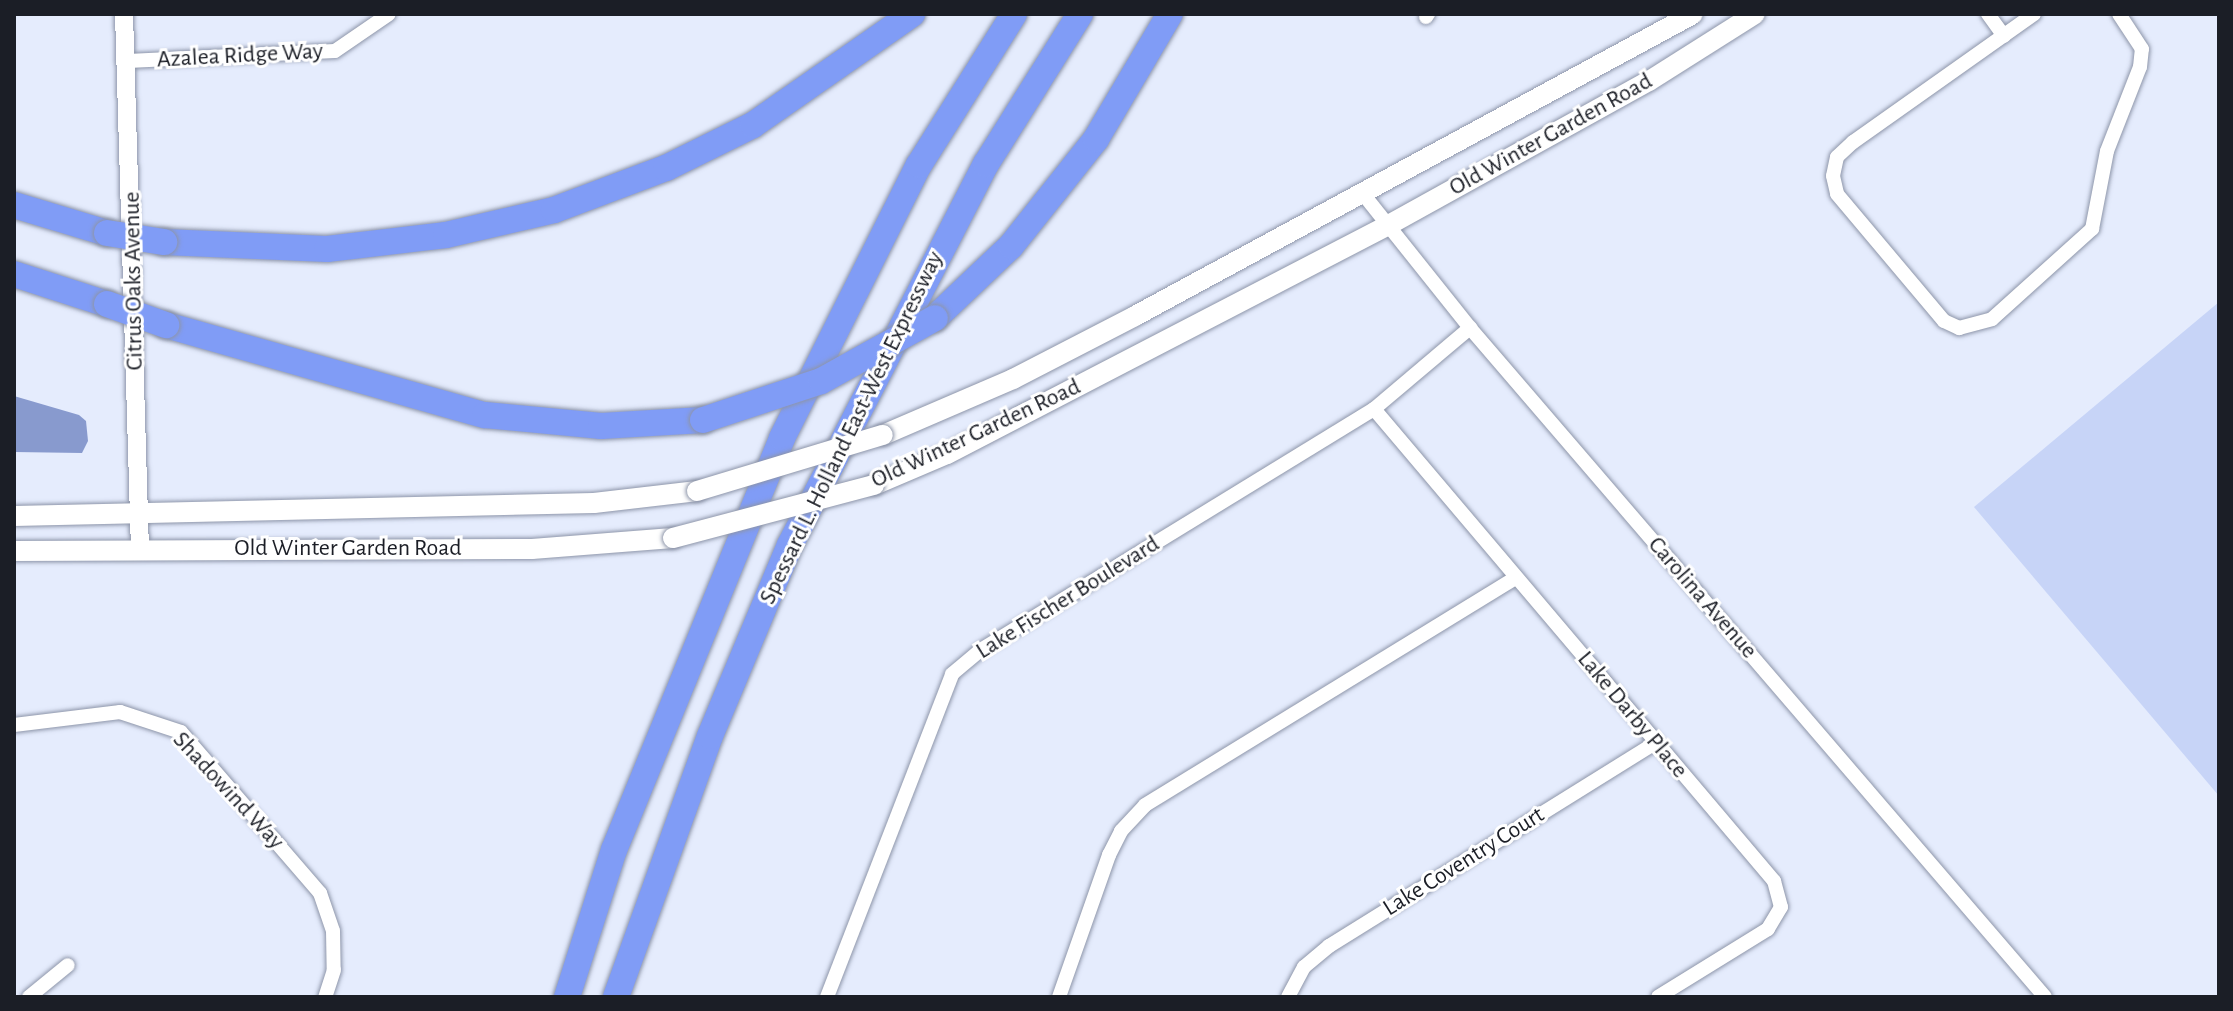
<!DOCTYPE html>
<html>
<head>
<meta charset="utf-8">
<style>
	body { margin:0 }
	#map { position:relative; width:2233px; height:1011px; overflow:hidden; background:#e5ecfd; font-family:"Alegreya Sans",sans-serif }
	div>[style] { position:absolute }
	.green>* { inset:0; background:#c7d4f7 }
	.water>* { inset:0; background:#889ace }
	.roads { filter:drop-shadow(0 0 2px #8d95a9) drop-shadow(0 0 2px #8d95a9) }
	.minor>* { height:14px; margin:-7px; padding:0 7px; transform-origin:7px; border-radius:7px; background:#fff }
	.tertiary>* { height:18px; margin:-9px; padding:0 9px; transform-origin:9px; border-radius:9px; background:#fff }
	.secondary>* { height:20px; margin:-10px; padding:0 10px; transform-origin:10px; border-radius:10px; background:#fff }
	.motorway>* { height:26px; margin:-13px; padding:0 13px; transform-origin:13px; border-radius:13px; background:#809cf6 }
	.bridges { filter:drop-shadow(0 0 2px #8d95a9) drop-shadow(0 0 2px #8d95a9) }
	.secondary-bridge>* { height:20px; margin:-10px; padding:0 10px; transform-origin:10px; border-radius:10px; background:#fff }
	.motorway-bridge>* { height:26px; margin:-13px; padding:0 13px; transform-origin:13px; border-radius:13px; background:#809cf6 }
	span { translate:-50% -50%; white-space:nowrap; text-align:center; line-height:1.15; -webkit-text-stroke:6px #fff; paint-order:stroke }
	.street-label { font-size:24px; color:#1b1e26 }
	.frame { position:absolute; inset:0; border:16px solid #1b1e26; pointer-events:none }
</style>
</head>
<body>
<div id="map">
	<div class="green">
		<div style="clip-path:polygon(2219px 302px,2219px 796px,1974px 507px)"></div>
	</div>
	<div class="water">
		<div style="clip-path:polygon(14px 396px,79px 415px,86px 421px,88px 441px,82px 453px,14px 452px)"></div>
	</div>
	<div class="roads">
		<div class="minor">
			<div style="left:1988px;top:14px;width:27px;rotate:54deg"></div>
			<div style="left:2034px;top:14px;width:222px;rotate:144.7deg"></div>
			<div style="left:1853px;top:142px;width:22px;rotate:137deg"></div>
			<div style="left:1837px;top:157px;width:19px;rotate:102deg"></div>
			<div style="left:1833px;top:176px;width:18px;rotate:77deg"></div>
			<div style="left:1837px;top:194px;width:166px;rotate:49.9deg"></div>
			<div style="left:1944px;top:321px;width:17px;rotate:25deg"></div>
			<div style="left:1959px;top:328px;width:34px;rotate:-15deg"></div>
			<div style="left:1992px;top:319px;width:135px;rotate:-42deg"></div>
			<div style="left:2092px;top:229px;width:79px;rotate:-79.1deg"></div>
			<div style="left:2107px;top:151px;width:90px;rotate:-68.6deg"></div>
			<div style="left:2140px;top:67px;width:18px;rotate:-84deg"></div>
			<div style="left:2142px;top:49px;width:42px;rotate:-123.3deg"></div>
			<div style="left:1426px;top:17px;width:4px;rotate:-56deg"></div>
			<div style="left:128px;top:61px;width:207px;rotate:-2.8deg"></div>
			<div style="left:335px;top:51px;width:65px;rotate:-34.4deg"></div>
			<div style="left:1364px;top:195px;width:170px;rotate:51.4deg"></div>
			<div style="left:1470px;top:328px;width:882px;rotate:49.32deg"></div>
			<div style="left:1374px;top:409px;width:619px;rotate:49.72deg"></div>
			<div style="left:1774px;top:881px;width:27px;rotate:75deg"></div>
			<div style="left:1781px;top:907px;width:26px;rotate:121deg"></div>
			<div style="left:1768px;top:929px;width:129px;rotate:148.3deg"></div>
			<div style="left:14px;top:725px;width:107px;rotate:-7deg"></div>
			<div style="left:120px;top:712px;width:64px;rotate:18.2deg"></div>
			<div style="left:181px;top:732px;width:213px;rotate:49.2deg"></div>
			<div style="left:320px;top:893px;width:40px;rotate:71.1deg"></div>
			<div style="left:333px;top:931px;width:39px;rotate:89deg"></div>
			<div style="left:334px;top:970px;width:28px;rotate:108deg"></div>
			<div style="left:29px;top:997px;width:50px;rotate:-39.4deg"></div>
			<div style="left:827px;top:997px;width:346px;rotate:-68.8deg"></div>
			<div style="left:952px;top:674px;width:35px;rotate:-40deg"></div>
			<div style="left:979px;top:651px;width:463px;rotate:-31.5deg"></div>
			<div style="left:1374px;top:409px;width:126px;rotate:-40.2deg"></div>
			<div style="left:1059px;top:997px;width:151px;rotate:-70.6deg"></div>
			<div style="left:1109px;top:855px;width:27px;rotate:-63deg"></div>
			<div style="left:1121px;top:831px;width:35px;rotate:-47deg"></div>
			<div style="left:1145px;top:805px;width:435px;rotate:-31.5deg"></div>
			<div style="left:1288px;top:997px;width:34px;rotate:-62deg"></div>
			<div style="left:1304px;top:967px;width:33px;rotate:-40deg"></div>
			<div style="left:1329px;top:946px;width:384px;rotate:-31.9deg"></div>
		</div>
		<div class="tertiary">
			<div style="left:124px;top:14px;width:535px;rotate:88.29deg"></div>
		</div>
		<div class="secondary">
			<div style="left:883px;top:435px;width:142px;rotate:-23.3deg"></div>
			<div style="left:1013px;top:379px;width:137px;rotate:-27.3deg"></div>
			<div style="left:1135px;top:316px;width:634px;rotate:-28.42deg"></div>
			<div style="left:874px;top:485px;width:79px;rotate:-23deg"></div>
			<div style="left:947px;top:454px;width:496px;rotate:-27.4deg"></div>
			<div style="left:1387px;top:226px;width:299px;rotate:-29deg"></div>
			<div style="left:1649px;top:81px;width:125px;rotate:-32.3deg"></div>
			<div style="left:14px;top:516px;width:580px;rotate:-1.28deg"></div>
			<div style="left:594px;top:503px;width:104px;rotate:-6.6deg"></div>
			<div style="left:14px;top:551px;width:518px;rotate:-0.22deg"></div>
			<div style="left:532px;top:549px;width:141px;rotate:-4.5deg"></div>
		</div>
		<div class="motorway">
			<div style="left:14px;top:205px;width:97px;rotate:16.8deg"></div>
			<div style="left:164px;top:242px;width:163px;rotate:2.5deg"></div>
			<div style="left:327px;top:249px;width:120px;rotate:-6.7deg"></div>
			<div style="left:446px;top:235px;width:111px;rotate:-13deg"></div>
			<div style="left:554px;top:210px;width:120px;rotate:-20.6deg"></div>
			<div style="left:666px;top:168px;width:97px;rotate:-26.3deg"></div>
			<div style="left:753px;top:125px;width:194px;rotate:-34.9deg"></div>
			<div style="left:14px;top:274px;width:98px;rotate:17.9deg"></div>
			<div style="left:935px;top:318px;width:105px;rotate:-43.5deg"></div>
			<div style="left:1011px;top:246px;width:137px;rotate:-51.5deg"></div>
			<div style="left:1096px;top:139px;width:145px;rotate:-59.4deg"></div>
			<div style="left:166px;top:325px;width:331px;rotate:15.8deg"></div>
			<div style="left:485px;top:415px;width:117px;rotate:5.4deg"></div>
			<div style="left:601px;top:426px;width:102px;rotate:-3.4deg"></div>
			<div style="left:567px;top:997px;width:154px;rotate:-72.3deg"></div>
			<div style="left:614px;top:850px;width:445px;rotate:-67.8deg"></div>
			<div style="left:782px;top:438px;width:305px;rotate:-63.4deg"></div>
			<div style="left:919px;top:165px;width:178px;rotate:-57.8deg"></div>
			<div style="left:616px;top:997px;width:277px;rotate:-70.2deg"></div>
			<div style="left:710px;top:736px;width:207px;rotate:-67.3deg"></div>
			<div style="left:790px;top:545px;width:428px;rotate:-62.8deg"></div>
			<div style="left:986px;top:164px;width:177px;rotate:-57.9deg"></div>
		</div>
	</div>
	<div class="bridges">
		<div class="secondary-bridge">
			<div style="left:697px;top:491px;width:194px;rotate:-16.8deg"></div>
			<div style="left:673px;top:538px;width:208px;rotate:-14.8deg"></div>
		</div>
		<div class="motorway-bridge">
			<div style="left:107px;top:233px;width:58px;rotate:9deg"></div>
			<div style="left:107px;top:304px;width:63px;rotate:19.6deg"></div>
			<div style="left:703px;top:420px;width:124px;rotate:-18.3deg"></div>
			<div style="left:821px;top:381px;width:130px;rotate:-28.9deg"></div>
		</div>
	</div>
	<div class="street-label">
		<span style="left:240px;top:56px;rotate:-3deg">Azalea Ridge Way</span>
		<span style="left:1551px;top:135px;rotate:-29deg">Old Winter Garden Road</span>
		<span style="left:134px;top:281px;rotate:-91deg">Citrus Oaks Avenue</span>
		<span style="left:852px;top:428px;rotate:-64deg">Spessard L. Holland East-West Expressway</span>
		<span style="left:976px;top:434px;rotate:-25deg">Old Winter Garden Road</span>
		<span style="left:348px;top:549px">Old Winter Garden Road</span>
		<span style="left:1068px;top:598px;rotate:-32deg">Lake Fischer Boulevard</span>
		<span style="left:1702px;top:598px;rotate:49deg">Carolina Avenue</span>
		<span style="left:1632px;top:715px;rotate:50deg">Lake Darby Place</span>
		<span style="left:228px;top:791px;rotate:47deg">Shadowind Way</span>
		<span style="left:1464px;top:862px;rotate:-32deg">Lake Coventry Court</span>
	</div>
	<div class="frame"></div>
</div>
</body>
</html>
